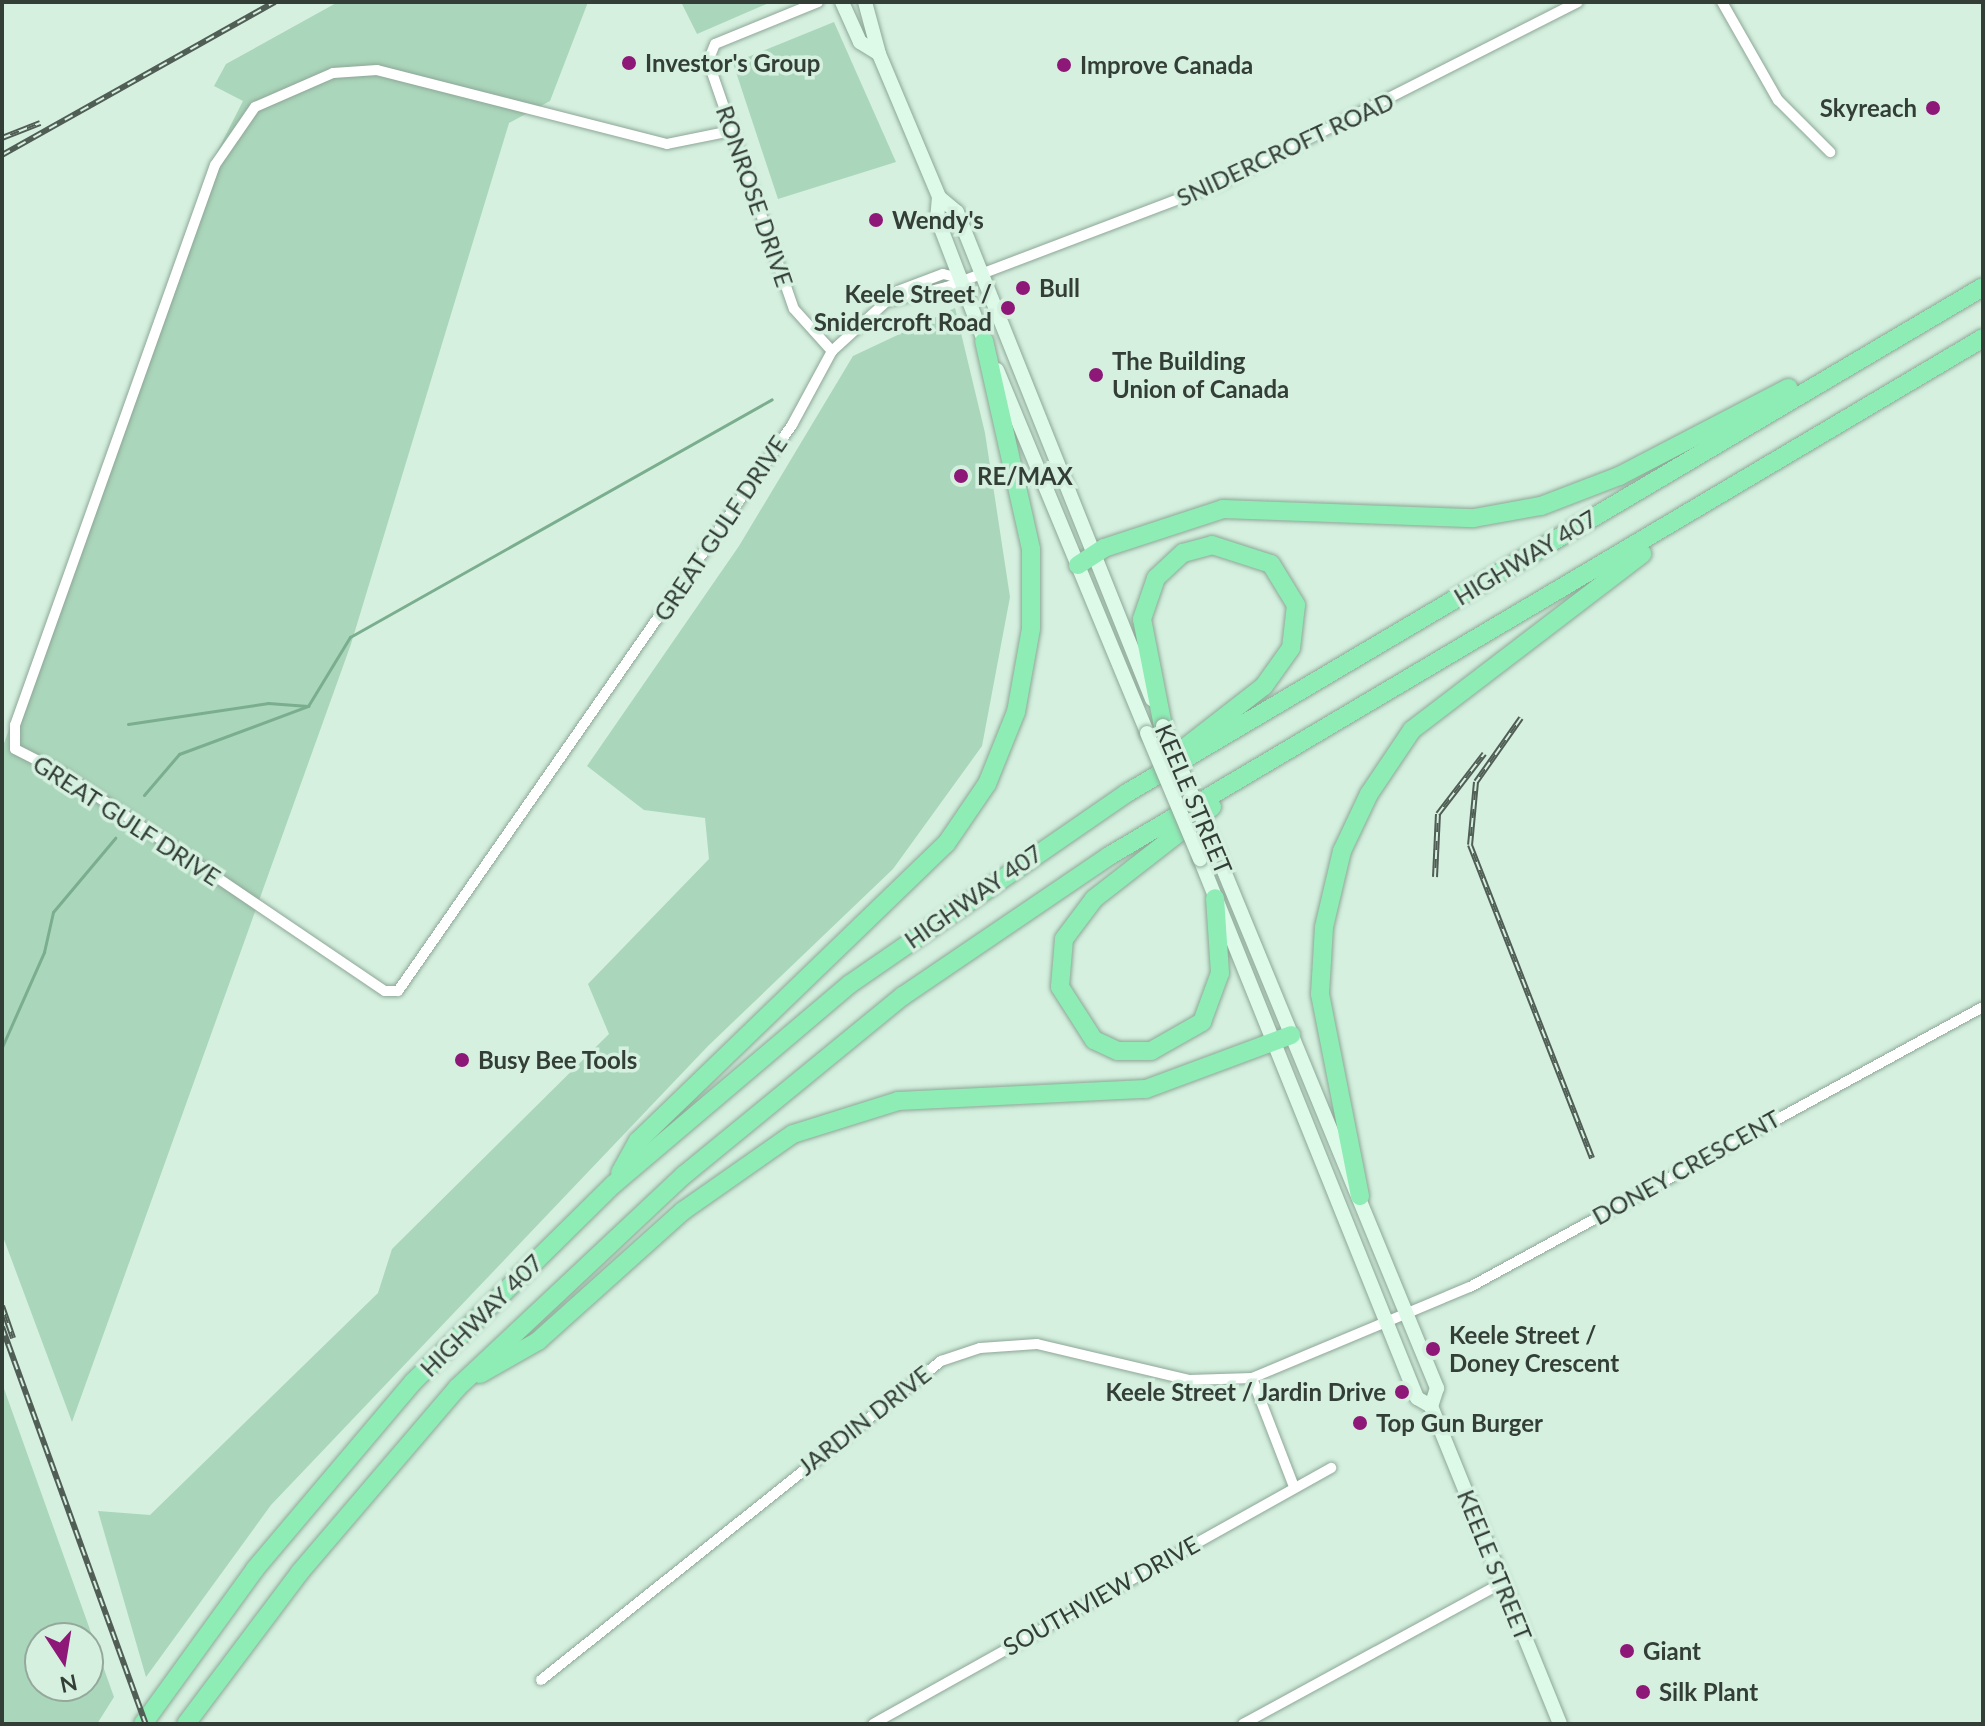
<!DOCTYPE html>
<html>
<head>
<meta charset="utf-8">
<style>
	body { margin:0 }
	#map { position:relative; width:1985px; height:1726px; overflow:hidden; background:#d5f0df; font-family:Lato,sans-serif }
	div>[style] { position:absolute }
	.green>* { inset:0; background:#aad6bb }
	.stream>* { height:3px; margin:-1.5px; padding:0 1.5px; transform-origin:1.5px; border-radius:1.5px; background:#7aae8e }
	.roads { filter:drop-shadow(0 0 2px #8ea797) drop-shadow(0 0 2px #8ea797) }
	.street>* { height:10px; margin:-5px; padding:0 5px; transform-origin:5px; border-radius:5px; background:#fff }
	.secondary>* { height:14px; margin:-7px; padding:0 7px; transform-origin:7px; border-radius:7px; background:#ddfae9 }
	.highway>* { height:18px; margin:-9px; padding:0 9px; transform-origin:9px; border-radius:9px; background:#8dedb5 }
	.rail>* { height:6px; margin-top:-3px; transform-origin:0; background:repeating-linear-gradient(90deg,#d5f0df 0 9px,#505e55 0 18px); box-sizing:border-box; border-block:2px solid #505e55 }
	.bridges { filter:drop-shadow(0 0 2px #8ea797) drop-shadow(0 0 2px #8ea797) }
	.secondary-bridge>* { height:14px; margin:-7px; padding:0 7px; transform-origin:7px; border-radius:7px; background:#ddfae9 }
	.dots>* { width:22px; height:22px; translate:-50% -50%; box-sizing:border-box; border:4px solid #d5f0df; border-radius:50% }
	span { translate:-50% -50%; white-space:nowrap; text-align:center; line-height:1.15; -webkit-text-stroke:7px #d5f0df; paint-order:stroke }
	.poi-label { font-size:24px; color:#333e37; font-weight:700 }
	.left { translate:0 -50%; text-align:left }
	.right { translate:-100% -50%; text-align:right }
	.street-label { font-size:24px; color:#333e37 }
	.frame { position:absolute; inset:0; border:4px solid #333e37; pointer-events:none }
	.north { position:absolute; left:24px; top:1622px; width:80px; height:80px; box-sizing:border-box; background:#d5f0df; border:2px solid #94a99c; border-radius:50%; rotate:168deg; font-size:22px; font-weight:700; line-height:32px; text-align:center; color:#333e37 }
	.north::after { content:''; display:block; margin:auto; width:28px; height:36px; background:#8e1878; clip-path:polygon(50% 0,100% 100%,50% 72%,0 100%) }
</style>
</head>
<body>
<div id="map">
	<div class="green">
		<div style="clip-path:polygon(338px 2px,588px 2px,550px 101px,509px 123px,351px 644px,72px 1422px,2px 1234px,2px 749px,213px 160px,243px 101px,214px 86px,226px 64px)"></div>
		<div style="clip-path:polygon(681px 2px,771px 2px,697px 34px)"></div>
		<div style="clip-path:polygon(834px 22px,896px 162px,778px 199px,733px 63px)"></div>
		<div style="clip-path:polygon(955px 308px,985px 433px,1010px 597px,982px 746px,893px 869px,708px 1046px,271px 1505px,146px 1677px,98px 1511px,150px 1515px,378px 1293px,392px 1249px,609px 1034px,588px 984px,709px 859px,705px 818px,644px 810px,587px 766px,739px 546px,853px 356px)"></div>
		<div style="clip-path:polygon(evenodd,2px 1383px,114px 1697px,97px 1724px,2px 1724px,2px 1383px,88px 1638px,88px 1686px,40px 1686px,40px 1638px,88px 1638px)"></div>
	</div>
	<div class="stream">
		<div style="left:128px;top:724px;width:142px;rotate:-8.5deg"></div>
		<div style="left:268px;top:703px;width:40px;rotate:4.3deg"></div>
		<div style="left:144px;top:795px;width:54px;rotate:-49.5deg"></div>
		<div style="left:179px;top:754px;width:138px;rotate:-20.4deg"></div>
		<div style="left:308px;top:706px;width:81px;rotate:-58.7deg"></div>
		<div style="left:350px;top:637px;width:484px;rotate:-29.4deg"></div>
		<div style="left:2px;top:1047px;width:104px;rotate:-66.1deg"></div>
		<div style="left:44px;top:952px;width:41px;rotate:-77.3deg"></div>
		<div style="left:53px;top:912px;width:97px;rotate:-50deg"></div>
	</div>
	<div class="roads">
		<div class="street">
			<div style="left:818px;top:2px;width:111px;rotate:157.8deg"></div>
			<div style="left:715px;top:44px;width:18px;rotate:112deg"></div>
			<div style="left:708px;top:61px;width:262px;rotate:70.9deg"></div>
			<div style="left:794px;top:309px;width:57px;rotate:47.9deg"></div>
			<div style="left:1722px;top:2px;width:113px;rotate:60.3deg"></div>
			<div style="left:1778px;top:100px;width:74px;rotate:45deg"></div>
			<div style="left:731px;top:131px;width:65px;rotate:168.5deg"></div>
			<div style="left:667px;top:144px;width:299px;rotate:-165.7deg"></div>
			<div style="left:377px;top:70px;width:44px;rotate:176.1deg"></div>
			<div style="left:333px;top:73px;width:85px;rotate:156.4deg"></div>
			<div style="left:255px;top:107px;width:70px;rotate:124.6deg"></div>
			<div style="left:215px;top:165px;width:595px;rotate:109.65deg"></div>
			<div style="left:15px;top:725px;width:24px;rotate:90deg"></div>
			<div style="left:15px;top:749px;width:55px;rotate:27deg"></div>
			<div style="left:64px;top:774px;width:387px;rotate:34.1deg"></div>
			<div style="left:385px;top:991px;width:13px"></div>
			<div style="left:398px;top:991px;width:690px;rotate:-55.16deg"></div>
			<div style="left:792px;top:425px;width:84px;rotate:-61.6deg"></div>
			<div style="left:832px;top:351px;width:89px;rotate:-42.3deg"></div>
			<div style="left:898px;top:291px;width:48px;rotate:-20.7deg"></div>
			<div style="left:943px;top:274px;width:17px;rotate:13deg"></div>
			<div style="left:890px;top:301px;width:59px;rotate:-13.8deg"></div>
			<div style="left:947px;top:287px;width:295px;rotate:-20.8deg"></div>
			<div style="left:1223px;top:182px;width:398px;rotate:-26.9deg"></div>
			<div style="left:1252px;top:1378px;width:117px;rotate:68.9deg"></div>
			<div style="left:541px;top:1680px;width:512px;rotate:-38.57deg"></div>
			<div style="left:941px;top:1361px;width:41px;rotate:-18.4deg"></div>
			<div style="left:980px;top:1348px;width:57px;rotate:-4deg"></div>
			<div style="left:1037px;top:1344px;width:156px;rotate:13.3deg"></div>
			<div style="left:1189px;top:1380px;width:63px;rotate:-1.8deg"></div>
			<div style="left:1252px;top:1378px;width:236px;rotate:-22.7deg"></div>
			<div style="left:1470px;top:1287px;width:584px;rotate:-28.63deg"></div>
			<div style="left:873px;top:1724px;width:525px;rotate:-29.2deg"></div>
			<div style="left:1243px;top:1724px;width:295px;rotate:-28.6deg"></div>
		</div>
		<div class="secondary">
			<div style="left:842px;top:2px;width:44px;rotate:65.8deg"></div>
			<div style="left:860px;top:42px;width:22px;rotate:32deg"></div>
			<div style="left:865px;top:2px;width:54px;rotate:74.9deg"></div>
			<div style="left:879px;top:54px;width:155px;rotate:67.2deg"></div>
			<div style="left:939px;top:197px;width:23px;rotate:40deg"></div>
			<div style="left:957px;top:212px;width:525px;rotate:68.18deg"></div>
			<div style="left:939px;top:197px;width:21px;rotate:95deg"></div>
			<div style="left:937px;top:218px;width:142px;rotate:69deg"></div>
			<div style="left:997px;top:370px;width:393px;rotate:67.5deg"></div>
			<div style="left:1217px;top:854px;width:578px;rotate:67.61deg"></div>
			<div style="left:1437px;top:1388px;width:19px;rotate:108deg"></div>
			<div style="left:1200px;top:859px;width:581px;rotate:68.07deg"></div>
			<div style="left:1417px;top:1398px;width:16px;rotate:30deg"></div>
			<div style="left:1431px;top:1406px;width:343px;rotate:67.9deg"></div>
		</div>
		<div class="highway">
			<div style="left:1078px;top:565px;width:31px;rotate:-33deg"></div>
			<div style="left:1104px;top:548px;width:125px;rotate:-18.1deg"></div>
			<div style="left:1223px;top:509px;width:251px;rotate:2.1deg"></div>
			<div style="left:1474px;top:518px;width:68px;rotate:-10.2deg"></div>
			<div style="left:1541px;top:506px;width:84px;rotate:-21deg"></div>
			<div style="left:1619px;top:476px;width:191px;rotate:-27.5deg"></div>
			<div style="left:1163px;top:726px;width:109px;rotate:-101.1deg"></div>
			<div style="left:1142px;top:619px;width:43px;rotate:-71.1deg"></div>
			<div style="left:1156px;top:578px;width:37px;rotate:-43deg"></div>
			<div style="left:1183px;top:553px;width:30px;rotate:-15deg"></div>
			<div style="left:1212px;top:545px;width:62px;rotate:17.9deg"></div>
			<div style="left:1271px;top:564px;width:48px;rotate:58.6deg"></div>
			<div style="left:1296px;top:605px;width:43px;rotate:96.6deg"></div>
			<div style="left:1291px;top:648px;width:47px;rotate:125.4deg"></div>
			<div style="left:1264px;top:686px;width:103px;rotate:142.1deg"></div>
			<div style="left:1212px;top:807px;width:150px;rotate:142.1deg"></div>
			<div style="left:1094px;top:899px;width:50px;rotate:126.9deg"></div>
			<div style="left:1064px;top:939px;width:48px;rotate:94.8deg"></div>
			<div style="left:1060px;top:987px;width:63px;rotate:57.3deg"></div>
			<div style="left:1094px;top:1040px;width:26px;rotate:25deg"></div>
			<div style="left:1118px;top:1051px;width:33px"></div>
			<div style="left:1151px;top:1051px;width:59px;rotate:-29.6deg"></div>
			<div style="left:1202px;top:1022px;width:52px;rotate:-69.8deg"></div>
			<div style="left:1220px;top:973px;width:75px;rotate:-93.8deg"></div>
			<div style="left:620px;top:1173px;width:37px;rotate:-61deg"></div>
			<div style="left:638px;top:1141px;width:428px;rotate:-44deg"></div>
			<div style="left:946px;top:844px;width:73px;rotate:-55.7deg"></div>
			<div style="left:987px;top:784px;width:78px;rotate:-68.1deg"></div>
			<div style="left:1016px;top:712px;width:84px;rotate:-79.8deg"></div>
			<div style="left:1031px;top:629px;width:80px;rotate:-90deg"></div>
			<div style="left:1031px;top:549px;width:213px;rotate:-102.7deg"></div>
			<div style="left:1360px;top:1196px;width:206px;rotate:-101.2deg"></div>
			<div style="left:1320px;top:994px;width:67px;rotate:-86.6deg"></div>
			<div style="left:1324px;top:927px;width:78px;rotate:-76.7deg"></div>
			<div style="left:1342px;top:851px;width:63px;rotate:-64.7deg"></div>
			<div style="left:1369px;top:794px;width:77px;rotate:-56.1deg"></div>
			<div style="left:1412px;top:730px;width:290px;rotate:-37.4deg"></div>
			<div style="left:480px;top:1374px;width:67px;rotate:-29.6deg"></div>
			<div style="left:538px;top:1341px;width:195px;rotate:-41.9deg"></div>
			<div style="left:683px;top:1211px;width:134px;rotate:-35deg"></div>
			<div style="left:793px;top:1134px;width:110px;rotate:-17.4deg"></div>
			<div style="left:898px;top:1101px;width:248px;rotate:-2.8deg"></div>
			<div style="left:1146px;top:1089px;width:155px;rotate:-20.4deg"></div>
			<div style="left:143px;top:1724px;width:191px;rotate:-54.1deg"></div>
			<div style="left:255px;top:1569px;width:245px;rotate:-49.8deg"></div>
			<div style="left:413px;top:1382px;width:282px;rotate:-44.6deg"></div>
			<div style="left:614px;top:1184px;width:309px;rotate:-40.3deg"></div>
			<div style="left:850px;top:984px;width:336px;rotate:-34.6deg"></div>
			<div style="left:1127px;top:793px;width:994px;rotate:-30.59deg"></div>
			<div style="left:186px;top:1724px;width:190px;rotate:-53.1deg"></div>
			<div style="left:300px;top:1572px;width:242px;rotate:-49.5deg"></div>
			<div style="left:457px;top:1388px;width:311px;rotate:-43.2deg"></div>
			<div style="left:684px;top:1175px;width:283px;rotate:-39.3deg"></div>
			<div style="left:903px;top:996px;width:249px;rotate:-34.2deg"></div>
			<div style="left:1109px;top:856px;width:1016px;rotate:-30.65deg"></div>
		</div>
	</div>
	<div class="rail">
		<div style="left:2px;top:138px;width:41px;rotate:-21.5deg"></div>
		<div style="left:2px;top:155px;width:313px;rotate:-29.3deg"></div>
		<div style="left:1521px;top:718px;width:78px;rotate:125.1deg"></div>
		<div style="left:1476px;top:782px;width:63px;rotate:95.4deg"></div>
		<div style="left:1470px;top:845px;width:336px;rotate:68.7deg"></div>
		<div style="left:1435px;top:877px;width:63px;rotate:-87.3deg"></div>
		<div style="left:1438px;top:814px;width:76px;rotate:-52.5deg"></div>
		<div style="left:2px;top:1306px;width:34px;rotate:71deg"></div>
		<div style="left:2px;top:1327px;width:422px;rotate:70.1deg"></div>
	</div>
	<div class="bridges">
		<div class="secondary-bridge">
			<div style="left:1163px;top:726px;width:139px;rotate:67.1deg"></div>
			<div style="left:1147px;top:733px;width:137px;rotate:67.2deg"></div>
		</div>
	</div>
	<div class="dots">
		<div style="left:629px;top:63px;background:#8e1878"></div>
		<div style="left:1064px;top:65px;background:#8e1878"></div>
		<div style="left:1933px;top:108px;background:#8e1878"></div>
		<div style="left:876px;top:220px;background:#8e1878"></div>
		<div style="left:1023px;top:288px;background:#8e1878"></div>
		<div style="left:1008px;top:308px;background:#8e1878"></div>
		<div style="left:1096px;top:375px;background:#8e1878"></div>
		<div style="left:961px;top:476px;background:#8e1878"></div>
		<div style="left:462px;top:1060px;background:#8e1878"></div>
		<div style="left:1433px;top:1349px;background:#8e1878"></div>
		<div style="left:1402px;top:1392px;background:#8e1878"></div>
		<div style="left:1360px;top:1423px;background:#8e1878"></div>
		<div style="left:1627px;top:1651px;background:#8e1878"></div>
		<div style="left:1643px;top:1692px;background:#8e1878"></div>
	</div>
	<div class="poi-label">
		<span class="left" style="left:645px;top:63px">Investor's Group</span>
		<span class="left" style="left:1080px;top:65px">Improve Canada</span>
		<span class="right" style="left:1917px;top:108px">Skyreach</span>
		<span class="left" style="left:892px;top:220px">Wendy's</span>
		<span class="left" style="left:1039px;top:288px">Bull</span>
		<span class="right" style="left:992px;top:308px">Keele Street /<br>Snidercroft Road</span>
		<span class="left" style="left:1112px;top:375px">The Building<br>Union of Canada</span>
		<span class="left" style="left:977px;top:476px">RE/MAX</span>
		<span class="left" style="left:478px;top:1060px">Busy Bee Tools</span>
		<span class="left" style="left:1449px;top:1349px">Keele Street /<br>Doney Crescent</span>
		<span class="right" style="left:1386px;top:1392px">Keele Street / Jardin Drive</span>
		<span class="left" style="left:1376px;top:1423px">Top Gun Burger</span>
		<span class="left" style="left:1643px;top:1651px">Giant</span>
		<span class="left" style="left:1659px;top:1692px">Silk Plant</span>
	</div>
	<div class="street-label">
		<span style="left:1285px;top:149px;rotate:-25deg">SNIDERCROFT ROAD</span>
		<span style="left:755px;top:196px;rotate:71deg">RONROSE DRIVE</span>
		<span style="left:720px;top:528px;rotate:-56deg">GREAT GULF DRIVE</span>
		<span style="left:1525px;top:557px;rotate:-31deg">HIGHWAY 407</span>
		<span style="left:1194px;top:799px;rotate:67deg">KEELE STREET</span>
		<span style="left:127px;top:820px;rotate:33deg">GREAT GULF DRIVE</span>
		<span style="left:973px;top:896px;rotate:-35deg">HIGHWAY 407</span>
		<span style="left:1686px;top:1167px;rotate:-29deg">DONEY CRESCENT</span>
		<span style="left:481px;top:1315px;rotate:-45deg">HIGHWAY 407</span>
		<span style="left:864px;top:1420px;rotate:-38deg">JARDIN DRIVE</span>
		<span style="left:1495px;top:1565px;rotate:68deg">KEELE STREET</span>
		<span style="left:1101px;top:1595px;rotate:-29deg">SOUTHVIEW DRIVE</span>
	</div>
	<div class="frame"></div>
	<div class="north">N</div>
</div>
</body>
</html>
